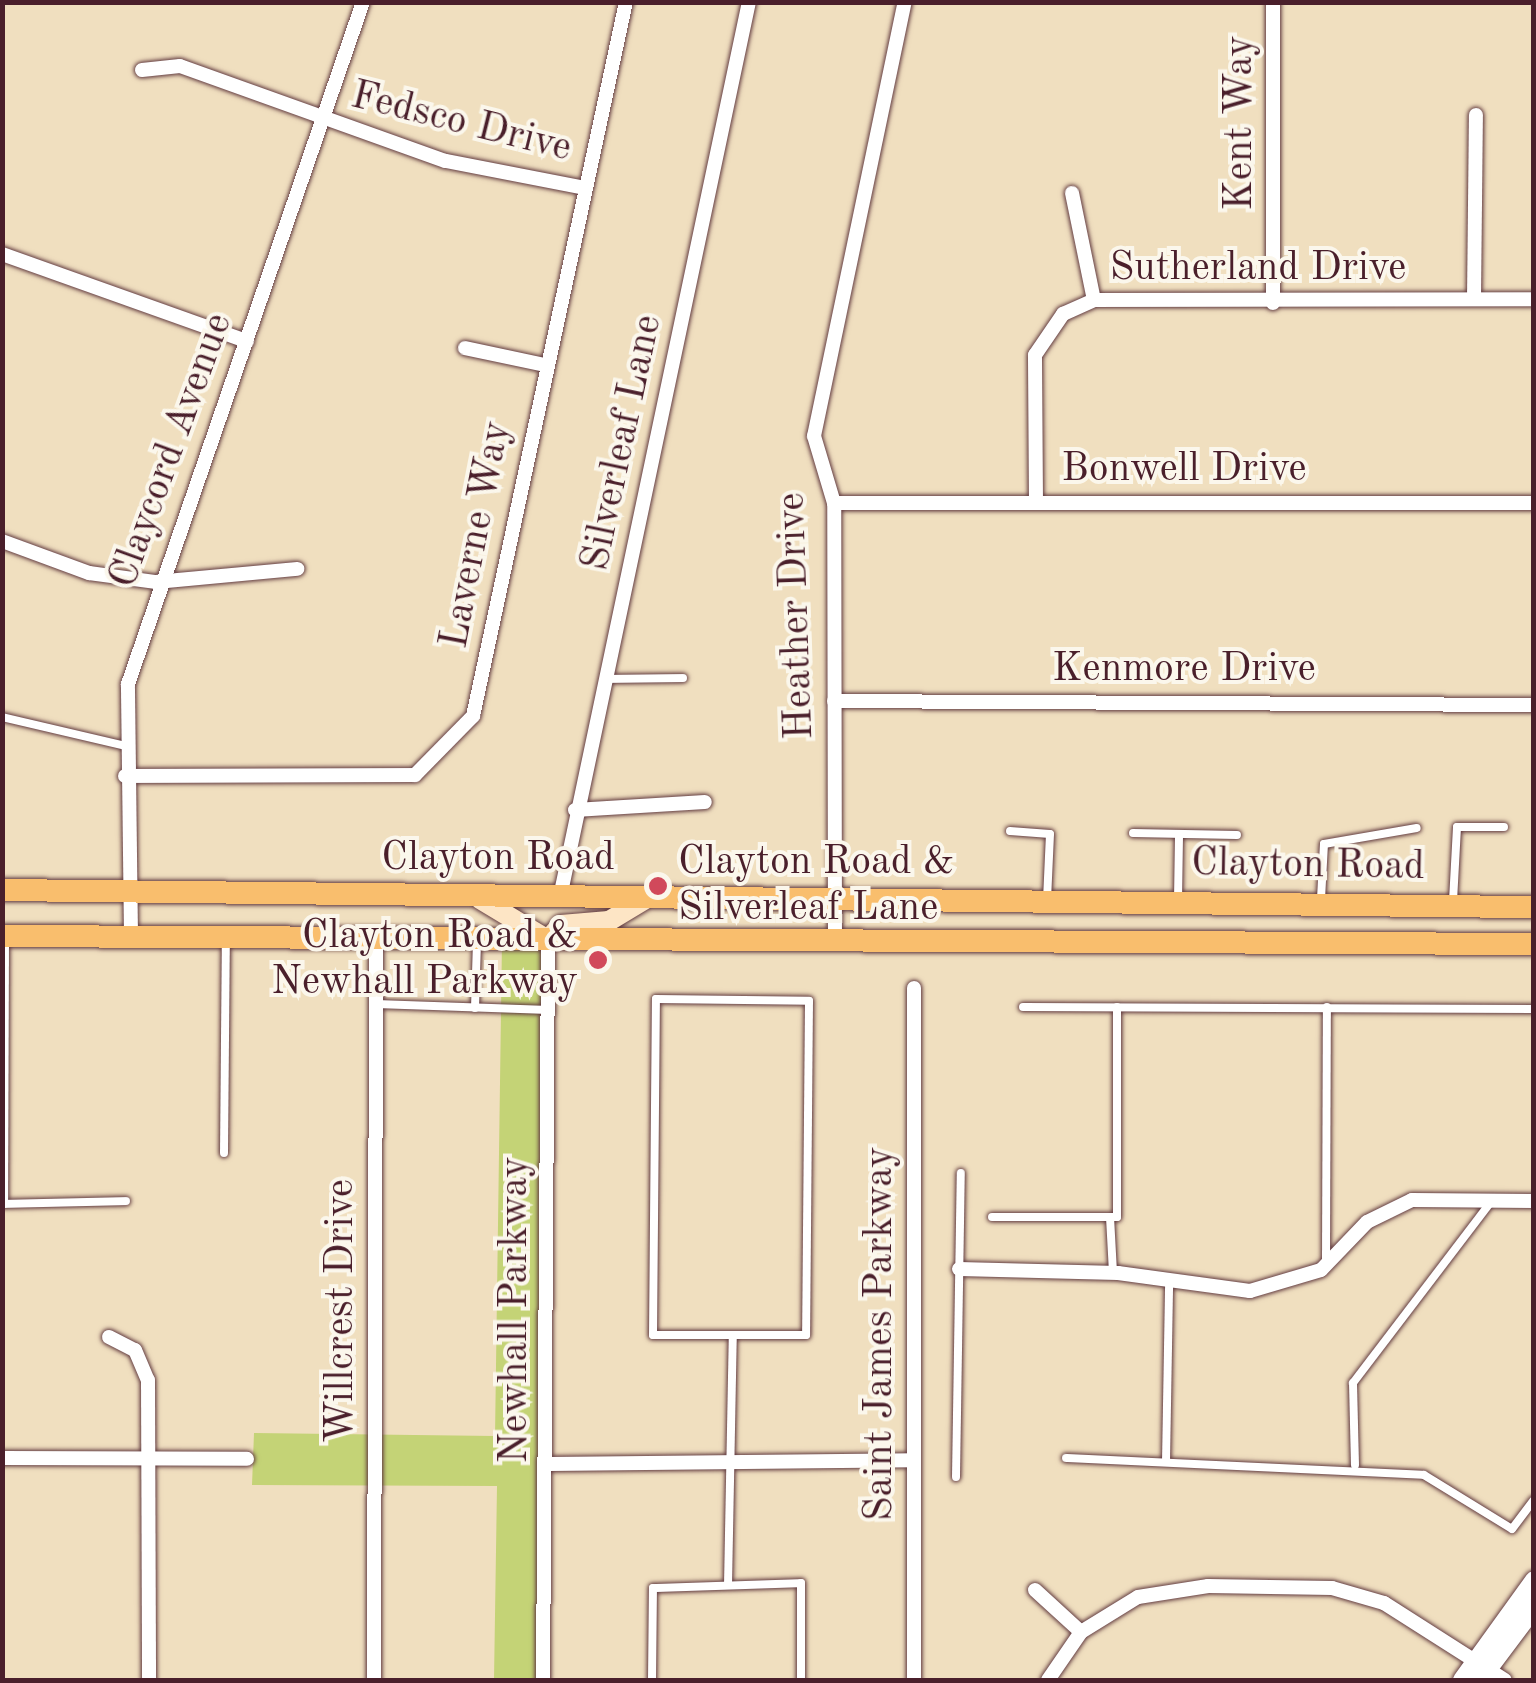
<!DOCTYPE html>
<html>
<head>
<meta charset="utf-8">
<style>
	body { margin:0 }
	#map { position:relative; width:1536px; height:1683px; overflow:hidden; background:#f0dfbf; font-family:"Old Standard TT",serif }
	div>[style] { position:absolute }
	.green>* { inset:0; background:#c4d376 }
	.roads { filter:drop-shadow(0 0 2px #633c41) drop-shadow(0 0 2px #633c41) }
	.service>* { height:8px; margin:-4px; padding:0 4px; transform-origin:4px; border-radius:4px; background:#fff }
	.minor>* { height:14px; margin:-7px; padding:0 7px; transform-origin:7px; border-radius:7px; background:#fff }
	.tertiary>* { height:18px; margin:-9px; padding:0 9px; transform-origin:9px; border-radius:9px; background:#fff }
	.secondary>* { height:20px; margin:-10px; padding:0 10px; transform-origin:10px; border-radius:10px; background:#fde5c5 }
	.primary>* { height:22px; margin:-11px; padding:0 11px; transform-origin:11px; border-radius:11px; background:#f9be6d }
	.dots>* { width:28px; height:28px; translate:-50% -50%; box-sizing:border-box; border:5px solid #fbf7ec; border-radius:50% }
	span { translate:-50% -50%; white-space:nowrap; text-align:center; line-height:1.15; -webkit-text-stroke:8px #fbf7ec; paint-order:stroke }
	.street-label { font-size:40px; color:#4a1f2b }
	.poi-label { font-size:40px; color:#4a1f2b }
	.left { translate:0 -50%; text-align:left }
	.right { translate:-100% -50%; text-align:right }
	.frame { position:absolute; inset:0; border:5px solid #4a1f2b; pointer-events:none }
</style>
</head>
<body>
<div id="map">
	<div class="green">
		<div style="clip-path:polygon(548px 940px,543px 1680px,494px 1680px,497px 1486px,252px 1485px,254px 1433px,495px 1436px,502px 941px)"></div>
	</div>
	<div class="roads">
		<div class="service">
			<div style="left:605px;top:679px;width:78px;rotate:-0.7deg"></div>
			<div style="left:2px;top:717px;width:127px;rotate:13.2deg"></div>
			<div style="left:1010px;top:831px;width:40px;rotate:4.3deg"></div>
			<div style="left:1050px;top:834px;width:66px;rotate:92.6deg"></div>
			<div style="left:1133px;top:833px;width:104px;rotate:1.1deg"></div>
			<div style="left:1321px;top:899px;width:55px;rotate:-86.9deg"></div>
			<div style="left:1324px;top:844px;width:94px;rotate:-9.8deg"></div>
			<div style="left:1178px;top:900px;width:66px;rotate:-89.1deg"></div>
			<div style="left:1453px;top:901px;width:74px;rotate:-86.9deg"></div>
			<div style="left:1457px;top:827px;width:47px"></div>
			<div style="left:5px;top:940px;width:264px;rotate:90.2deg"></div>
			<div style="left:4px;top:1204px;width:122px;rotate:-1.4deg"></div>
			<div style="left:656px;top:999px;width:153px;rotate:0.7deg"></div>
			<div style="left:809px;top:1001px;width:334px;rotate:90.5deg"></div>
			<div style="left:806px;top:1335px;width:153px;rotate:180deg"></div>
			<div style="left:653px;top:1335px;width:336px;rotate:-89.5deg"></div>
			<div style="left:376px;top:1004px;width:173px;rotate:2deg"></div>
			<div style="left:1023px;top:1007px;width:511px;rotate:0.22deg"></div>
			<div style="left:475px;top:1008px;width:66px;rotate:-88.3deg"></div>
			<div style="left:224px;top:1153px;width:214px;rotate:-89.5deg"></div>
			<div style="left:992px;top:1217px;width:125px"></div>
			<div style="left:1117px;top:1217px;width:210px;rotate:-90deg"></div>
			<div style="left:1110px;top:1217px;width:55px;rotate:86.9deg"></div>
			<div style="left:1326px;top:1261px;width:254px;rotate:-89.8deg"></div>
			<div style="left:1066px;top:1458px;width:358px;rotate:2.7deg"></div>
			<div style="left:1424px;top:1475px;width:103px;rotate:31.5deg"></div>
			<div style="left:1512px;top:1529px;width:36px;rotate:-53deg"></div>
			<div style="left:1166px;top:1462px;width:179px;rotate:-89deg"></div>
			<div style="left:1355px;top:1465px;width:82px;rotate:-91.4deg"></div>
			<div style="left:1353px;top:1383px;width:228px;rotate:-52.7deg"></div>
			<div style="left:956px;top:1477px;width:304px;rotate:-89.1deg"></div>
			<div style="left:728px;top:1585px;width:250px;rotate:-88.9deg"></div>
			<div style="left:652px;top:1680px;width:92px;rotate:-89.4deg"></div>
			<div style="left:653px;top:1588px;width:148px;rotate:-1.9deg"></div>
			<div style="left:801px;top:1583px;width:97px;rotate:90deg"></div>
		</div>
		<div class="minor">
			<div style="left:1273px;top:2px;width:301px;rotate:90deg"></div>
			<div style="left:142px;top:70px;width:38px;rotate:-6deg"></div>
			<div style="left:180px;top:66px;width:282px;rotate:19.7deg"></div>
			<div style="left:446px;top:161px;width:142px;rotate:11deg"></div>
			<div style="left:1072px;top:193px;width:109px;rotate:78.4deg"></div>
			<div style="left:2px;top:254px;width:260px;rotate:19.6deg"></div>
			<div style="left:1474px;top:299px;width:184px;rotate:-89.4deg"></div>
			<div style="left:465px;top:348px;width:82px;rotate:12deg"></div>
			<div style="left:834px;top:503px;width:700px"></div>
			<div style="left:1036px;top:503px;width:148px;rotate:-90.4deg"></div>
			<div style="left:1035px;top:355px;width:50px;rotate:-55.7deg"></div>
			<div style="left:1063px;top:314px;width:34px;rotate:-24deg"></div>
			<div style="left:1094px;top:300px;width:440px;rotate:-0.1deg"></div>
			<div style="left:2px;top:541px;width:93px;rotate:20.2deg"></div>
			<div style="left:89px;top:573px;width:68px;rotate:7.7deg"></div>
			<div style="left:156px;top:582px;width:142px;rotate:-5.3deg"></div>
			<div style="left:834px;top:701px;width:700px;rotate:0.33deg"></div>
			<div style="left:125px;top:776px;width:290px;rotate:-0.2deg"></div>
			<div style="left:415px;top:775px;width:83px;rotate:-45.5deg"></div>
			<div style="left:473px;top:716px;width:730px;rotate:-77.91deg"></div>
			<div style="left:575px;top:810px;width:130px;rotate:-3.5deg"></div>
			<div style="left:560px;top:897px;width:915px;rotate:-78.08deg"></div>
			<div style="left:131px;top:936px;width:252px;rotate:-90.7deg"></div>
			<div style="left:128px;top:684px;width:721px;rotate:-70.99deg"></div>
			<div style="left:835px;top:938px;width:435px;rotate:-90.1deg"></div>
			<div style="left:834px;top:503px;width:70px;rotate:-106.6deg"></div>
			<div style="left:814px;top:436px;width:443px;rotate:-78.2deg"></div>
			<div style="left:959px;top:1269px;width:159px;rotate:1.4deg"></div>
			<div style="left:1118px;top:1273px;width:133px;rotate:7.8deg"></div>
			<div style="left:1250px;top:1291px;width:74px;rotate:-16.5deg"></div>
			<div style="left:1321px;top:1270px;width:66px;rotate:-46.2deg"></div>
			<div style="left:1367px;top:1222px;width:50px;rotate:-26.1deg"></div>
			<div style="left:1412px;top:1200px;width:122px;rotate:0.5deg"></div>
			<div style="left:109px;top:1337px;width:29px;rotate:27deg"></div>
			<div style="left:135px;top:1350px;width:33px;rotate:67deg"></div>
			<div style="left:148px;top:1380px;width:300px;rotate:89.8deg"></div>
			<div style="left:2px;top:1458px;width:245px;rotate:0.2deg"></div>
			<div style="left:549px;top:1464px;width:365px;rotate:-0.6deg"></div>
			<div style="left:1035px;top:1590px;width:62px;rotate:42.4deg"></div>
			<div style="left:374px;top:1680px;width:738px;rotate:-89.84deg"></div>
			<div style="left:543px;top:1680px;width:740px;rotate:-89.61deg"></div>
			<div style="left:914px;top:1680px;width:692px;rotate:-90deg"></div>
			<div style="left:1048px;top:1680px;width:58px;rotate:-55.5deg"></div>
			<div style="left:1081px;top:1632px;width:67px;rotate:-31.6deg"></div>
			<div style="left:1138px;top:1597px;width:71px;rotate:-8.9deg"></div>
			<div style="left:1208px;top:1586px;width:124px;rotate:0.9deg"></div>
			<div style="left:1332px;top:1588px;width:54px;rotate:16.1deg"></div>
			<div style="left:1384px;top:1603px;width:143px;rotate:32.5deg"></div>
		</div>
		<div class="tertiary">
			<div style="left:1462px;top:1680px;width:123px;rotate:-54.2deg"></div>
			<div style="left:1480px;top:1680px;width:90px;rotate:-53.1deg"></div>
		</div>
		<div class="secondary">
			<div style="left:480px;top:899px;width:79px;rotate:31.1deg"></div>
			<div style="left:548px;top:940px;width:20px;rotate:-49deg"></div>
			<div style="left:561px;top:925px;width:48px;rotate:-4.8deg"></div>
			<div style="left:609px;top:921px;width:47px;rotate:-31deg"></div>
		</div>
		<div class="primary">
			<div style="left:2px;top:890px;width:1532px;rotate:0.64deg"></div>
			<div style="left:2px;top:936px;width:1532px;rotate:0.3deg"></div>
		</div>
	</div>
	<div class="dots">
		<div style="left:658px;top:886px;background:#d1495b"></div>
		<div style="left:598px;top:960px;background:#d1495b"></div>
	</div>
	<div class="street-label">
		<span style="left:461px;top:123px;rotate:14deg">Fedsco Drive</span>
		<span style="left:1241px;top:123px;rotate:-90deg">Kent Way</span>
		<span style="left:1258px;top:269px">Sutherland Drive</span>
		<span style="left:623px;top:443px;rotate:-78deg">Silverleaf Lane</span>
		<span style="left:172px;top:451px;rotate:-70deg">Claycord Avenue</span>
		<span style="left:1184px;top:470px">Bonwell Drive</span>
		<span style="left:477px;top:535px;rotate:-79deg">Laverne Way</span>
		<span style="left:797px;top:616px;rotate:-92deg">Heather Drive</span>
		<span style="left:1184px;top:670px">Kenmore Drive</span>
		<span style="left:498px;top:859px">Clayton Road</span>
		<span style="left:1308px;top:866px;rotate:1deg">Clayton Road</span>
		<span style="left:516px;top:1310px;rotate:-90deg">Newhall Parkway</span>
		<span style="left:342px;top:1311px;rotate:-90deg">Willcrest Drive</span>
		<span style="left:881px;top:1334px;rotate:-90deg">Saint James Parkway</span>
	</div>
	<div class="poi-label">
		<span class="left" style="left:678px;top:886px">Clayton Road &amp;<br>Silverleaf Lane</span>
		<span class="right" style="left:578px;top:960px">Clayton Road &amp;<br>Newhall Parkway</span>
	</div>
	<div class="frame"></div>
</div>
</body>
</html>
